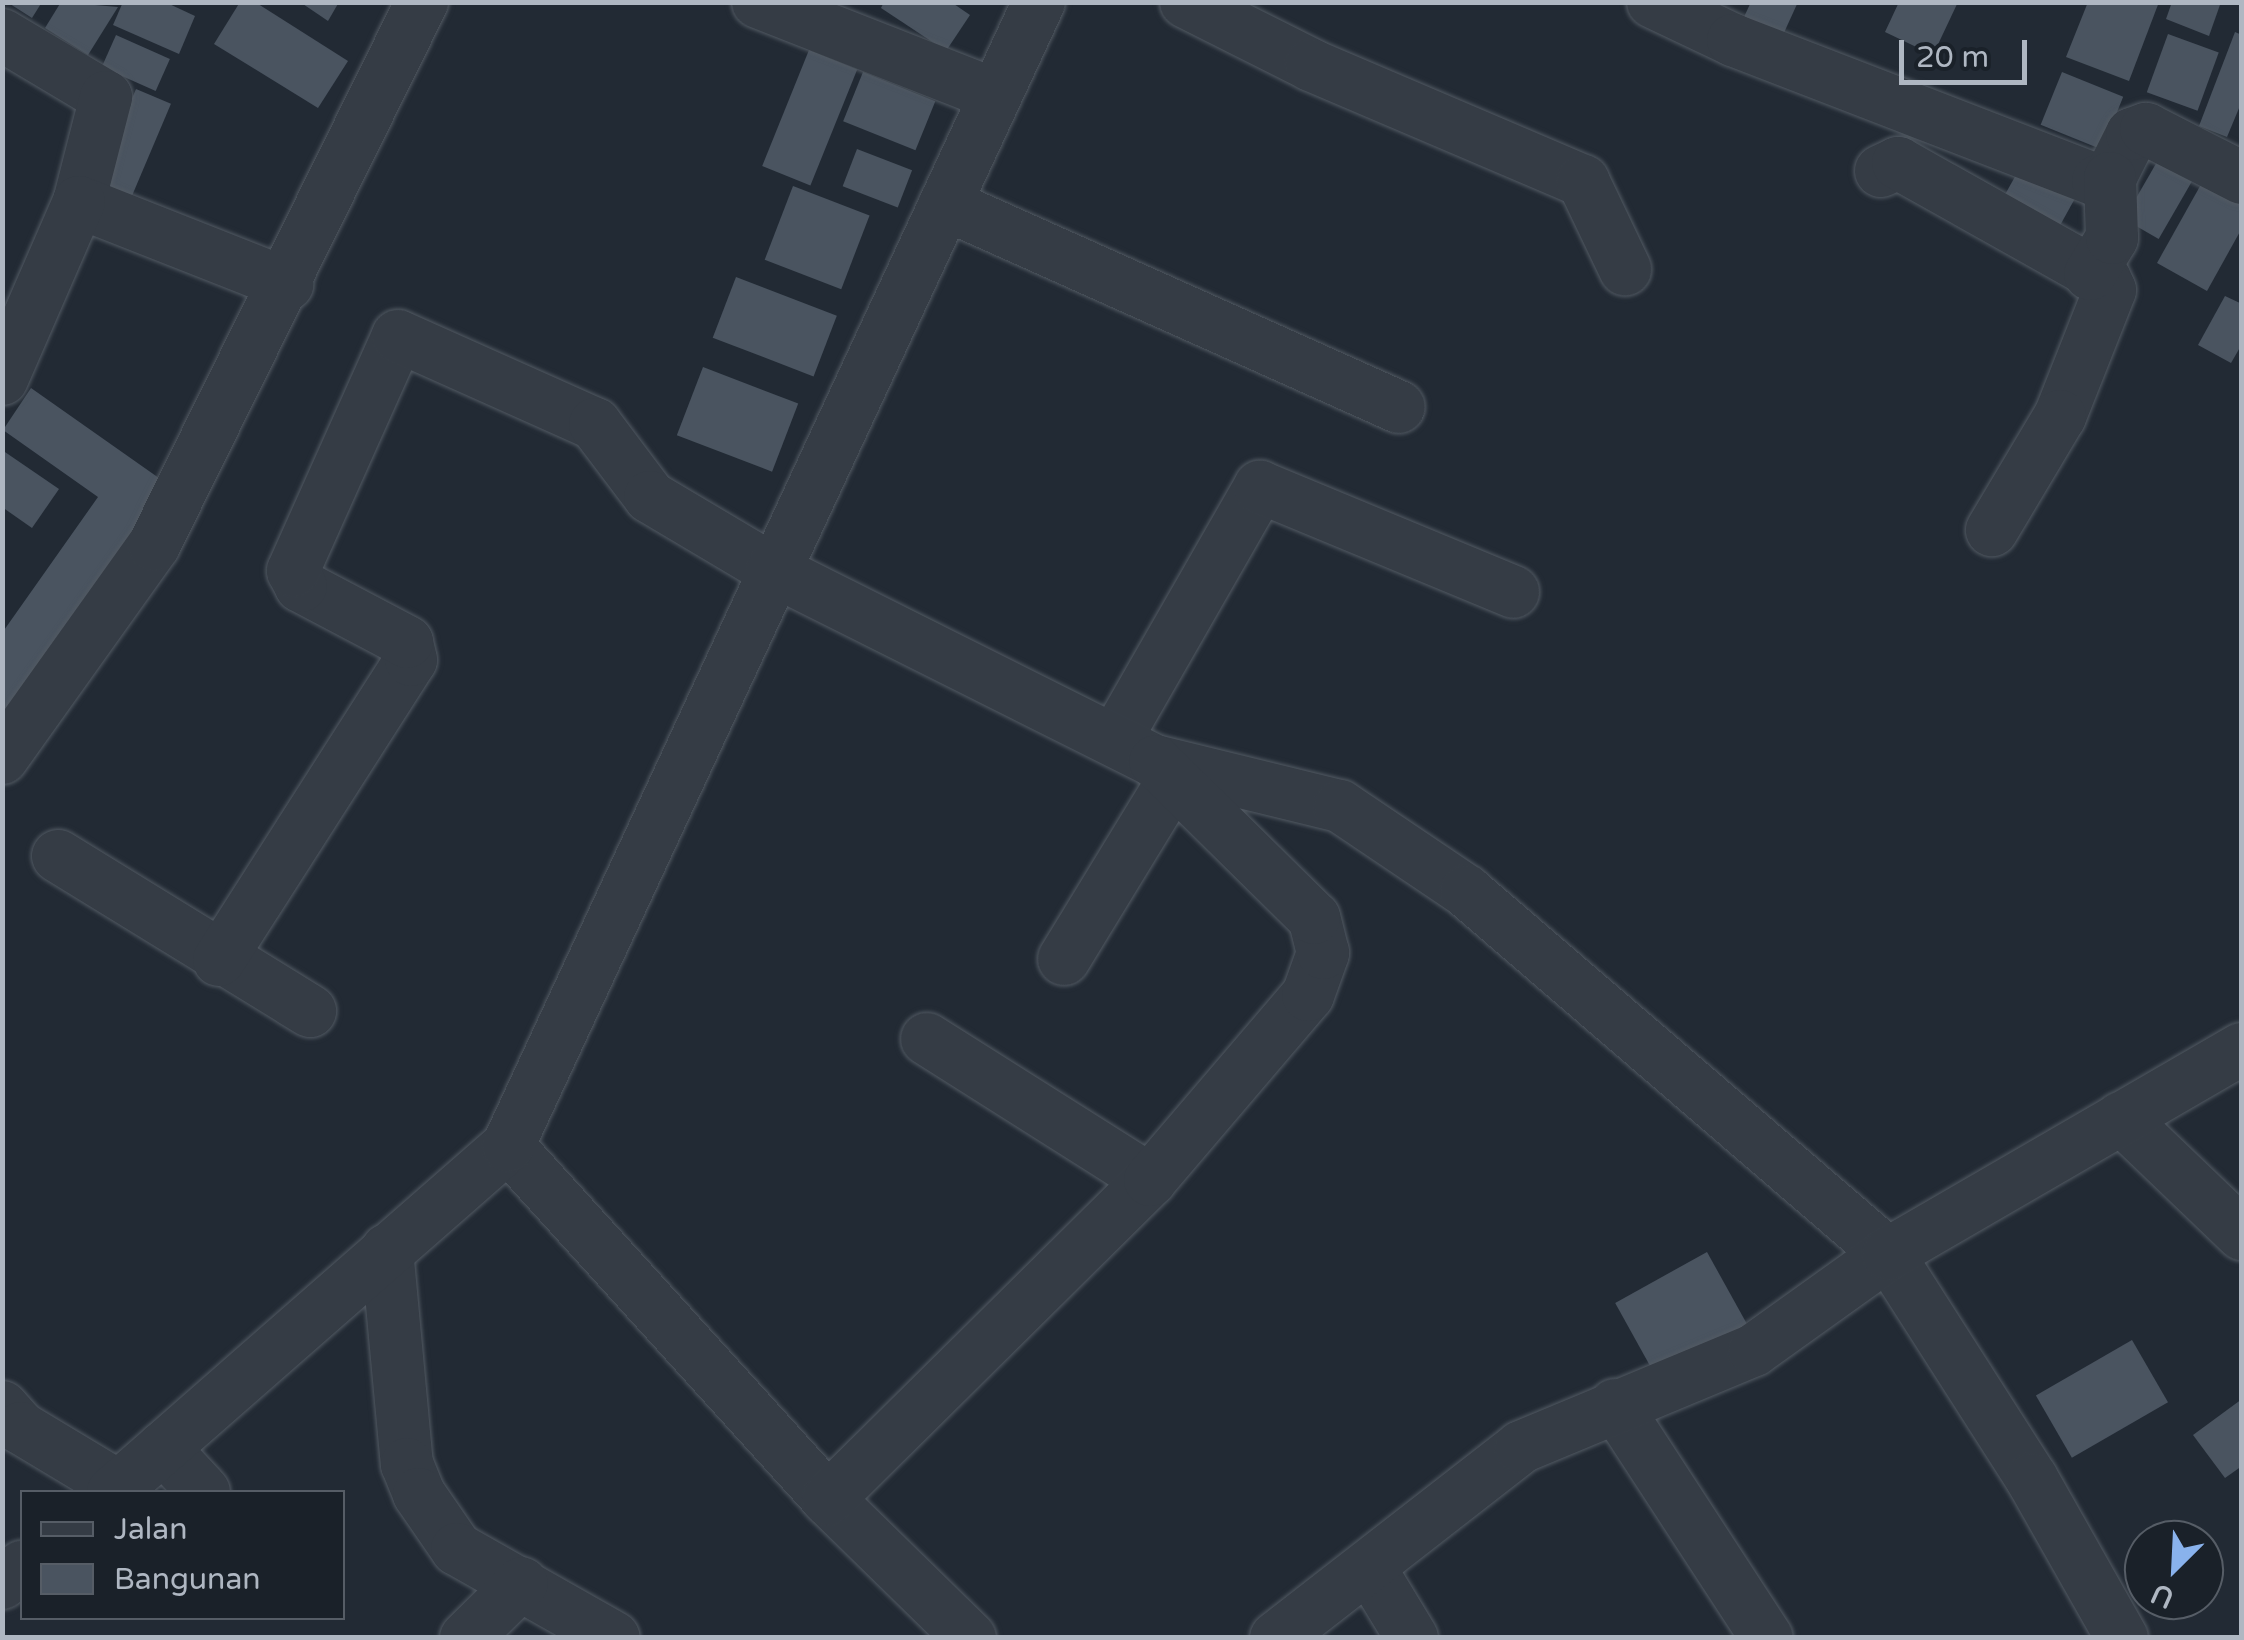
<!DOCTYPE html>
<html>
<head>
<meta charset="utf-8">
<style>
	body { margin:0 }
	#map { position:relative; width:2244px; height:1640px; overflow:hidden; background:#222a34; font-family:"Varela Round",sans-serif }
	div>[style] { position:absolute }
	.building>* { inset:0; background:#4a5460; transform-origin:0 0 }
	.roads { filter:drop-shadow(0 0 2px #525a63) drop-shadow(0 0 2px #525a63) }
	.minor>* { height:52px; margin:-26px; padding:0 26px; transform-origin:26px; border-radius:26px; background:#353c45 }
	span { translate:-50% -50%; white-space:nowrap; text-align:center; line-height:1.15; -webkit-text-stroke:9px #1a2129; paint-order:stroke }
	.frame { position:absolute; inset:0; border:5px solid #afb7c2; pointer-events:none }
	.legend { position:absolute; left:20px; top:1490px; width:325px; height:130px; box-sizing:border-box; background:#1a2129; border:2px solid #565d66; margin:0; padding:12px 18px; list-style:none; font-size:30px; color:#afb7c2 }
	.legend li { display:flex; align-items:center; gap:20px; height:50px }
	.legend b { width:50px; border:2px solid #565d66 }
	.north { position:absolute; left:2124px; top:1520px; width:100px; height:100px; box-sizing:border-box; background:#1a2129; border:2px solid #565d66; border-radius:50%; rotate:204deg; font-size:28px; font-weight:700; line-height:40px; text-align:center; color:#afb7c2 }
	.north::after { content:''; display:block; margin:auto; width:35px; height:45px; background:#89b2ec; clip-path:polygon(50% 0,100% 100%,50% 72%,0 100%) }
	.scale { position:absolute; left:1899px; top:40px; width:128px; height:45px; box-sizing:border-box; border:5px solid #afb7c2; border-top:0; padding-left:12px; font-size:30px; line-height:35px; white-space:nowrap; color:#afb7c2; -webkit-text-stroke:8px #1a2129; paint-order:stroke }
</style>
</head>
<body>
<div id="map">
	<div class="building">
		<div style="clip-path:polygon(7px 2px,42px 2px,32px 18px)"></div>
		<div style="clip-path:polygon(61px 2px,118px 7px,88px 55px,45px 28px)"></div>
		<div style="clip-path:polygon(123px 2px,165px 2px,195px 16px,179px 54px,113px 25px)"></div>
		<div style="clip-path:polygon(240px 2px,255px 2px,348px 61px,318px 108px,214px 44px)"></div>
		<div style="clip-path:polygon(300px 2px,339px 2px,328px 21px)"></div>
		<div style="clip-path:polygon(884px 2px,951px 2px,970px 15px,946px 51px,881px 8px)"></div>
		<div style="clip-path:polygon(1751px 2px,1798px 2px,1782px 37px,1743px 19px)"></div>
		<div style="clip-path:polygon(1899px 2px,1958px 2px,1933px 55px,1885px 32px)"></div>
		<div style="clip-path:polygon(2088px 2px,2159px 2px,2129px 81px,2066px 57px)"></div>
		<div style="clip-path:polygon(2172px 2px,2221px 2px,2209px 36px,2166px 19px)"></div>
		<div style="clip-path:polygon(2235px 32px,2242px 35px,2242px 101px,2227px 137px,2199px 126px)"></div>
		<div style="left:2168px;top:34px;width:54px;height:62px;rotate:20deg"></div>
		<div style="left:116px;top:35px;width:59px;height:35px;rotate:24deg"></div>
		<div style="left:809px;top:50px;width:52px;height:125px;rotate:22deg"></div>
		<div style="left:863px;top:72px;width:78px;height:53px;rotate:22deg"></div>
		<div style="left:2062px;top:72px;width:66px;height:57px;rotate:22deg"></div>
		<div style="left:136px;top:89px;width:38px;height:103px;rotate:23deg"></div>
		<div style="left:2165px;top:148px;width:40px;height:82px;rotate:30deg"></div>
		<div style="left:857px;top:149px;width:59px;height:40px;rotate:21deg"></div>
		<div style="left:2027px;top:155px;width:63px;height:47px;rotate:29deg"></div>
		<div style="clip-path:polygon(2204px 179px,2242px 199px,2242px 228px,2207px 291px,2157px 263px)"></div>
		<div style="left:793px;top:186px;width:82px;height:79px;rotate:21deg"></div>
		<div style="left:736px;top:277px;width:108px;height:65px;rotate:21deg"></div>
		<div style="clip-path:polygon(2225px 296px,2242px 304px,2242px 344px,2231px 363px,2198px 345px)"></div>
		<div style="left:703px;top:367px;width:102px;height:73px;rotate:21deg"></div>
		<div style="clip-path:polygon(31px 388px,166px 483px,2px 716px,2px 633px,98px 497px,3px 430px)"></div>
		<div style="clip-path:polygon(2px 450px,59px 489px,32px 528px,2px 507px)"></div>
		<div style="left:1707px;top:1252px;width:91px;height:105px;rotate:61deg"></div>
		<div style="left:2132px;top:1340px;width:72px;height:111px;rotate:60deg"></div>
		<div style="clip-path:polygon(2242px 1399px,2242px 1466px,2225px 1478px,2193px 1435px)"></div>
	</div>
	<div class="roads">
		<div class="minor">
			<div style="left:758px;top:2px;width:255px;rotate:21.4deg"></div>
			<div style="left:1186px;top:2px;width:140px;rotate:26.7deg"></div>
			<div style="left:1311px;top:65px;width:296px;rotate:23.1deg"></div>
			<div style="left:1583px;top:181px;width:98px;rotate:64.5deg"></div>
			<div style="left:1653px;top:2px;width:89px;rotate:25.4deg"></div>
			<div style="left:1733px;top:40px;width:391px;rotate:21.1deg"></div>
			<div style="left:2098px;top:181px;width:12px;rotate:-14deg"></div>
			<div style="left:2110px;top:178px;width:49px;rotate:-63.4deg"></div>
			<div style="left:2132px;top:134px;width:15px;rotate:-20deg"></div>
			<div style="left:2146px;top:129px;width:108px;rotate:27deg"></div>
			<div style="left:2px;top:35px;width:121px;rotate:30.8deg"></div>
			<div style="left:106px;top:97px;width:108px;rotate:104.4deg"></div>
			<div style="left:79px;top:202px;width:224px;rotate:21.5deg"></div>
			<div style="left:1881px;top:171px;width:19px;rotate:-25deg"></div>
			<div style="left:1898px;top:163px;width:237px;rotate:29.3deg"></div>
			<div style="left:2105px;top:279px;width:12px;rotate:66deg"></div>
			<div style="left:2110px;top:290px;width:136px;rotate:111.6deg"></div>
			<div style="left:2060px;top:416px;width:133px;rotate:120.8deg"></div>
			<div style="left:945px;top:204px;width:497px;rotate:24.1deg"></div>
			<div style="left:2090px;top:274px;width:42px;rotate:-58.6deg"></div>
			<div style="left:2112px;top:238px;width:60px;rotate:-91.9deg"></div>
			<div style="left:2px;top:379px;width:193px;rotate:-66.5deg"></div>
			<div style="left:1115px;top:740px;width:292px;rotate:-60.2deg"></div>
			<div style="left:1260px;top:487px;width:274px;rotate:22.5deg"></div>
			<div style="left:2px;top:758px;width:262px;rotate:-54.5deg"></div>
			<div style="left:154px;top:545px;width:606px;rotate:-63.73deg"></div>
			<div style="left:58px;top:856px;width:296px;rotate:31.6deg"></div>
			<div style="left:1064px;top:959px;width:211px;rotate:-58.6deg"></div>
			<div style="left:219px;top:960px;width:356px;rotate:-57.4deg"></div>
			<div style="left:411px;top:660px;width:18px;rotate:-103deg"></div>
			<div style="left:407px;top:642px;width:120px;rotate:-152.2deg"></div>
			<div style="left:301px;top:586px;width:17px;rotate:-118deg"></div>
			<div style="left:293px;top:571px;width:257px;rotate:-65.9deg"></div>
			<div style="left:398px;top:336px;width:216px;rotate:24.1deg"></div>
			<div style="left:595px;top:424px;width:91px;rotate:53deg"></div>
			<div style="left:650px;top:497px;width:143px;rotate:30.7deg"></div>
			<div style="left:773px;top:570px;width:427px;rotate:26.6deg"></div>
			<div style="left:1155px;top:761px;width:190px;rotate:13.7deg"></div>
			<div style="left:1340px;top:806px;width:152px;rotate:34deg"></div>
			<div style="left:1466px;top:891px;width:557px;rotate:40.7deg"></div>
			<div style="left:1888px;top:1254px;width:267px;rotate:57.4deg"></div>
			<div style="left:2032px;top:1479px;width:183px;rotate:60.5deg"></div>
			<div style="left:927px;top:1039px;width:264px;rotate:32.3deg"></div>
			<div style="left:2121px;top:1118px;width:168px;rotate:43.8deg"></div>
			<div style="left:508px;top:1146px;width:476px;rotate:47.8deg"></div>
			<div style="left:828px;top:1499px;width:199px;rotate:44.4deg"></div>
			<div style="left:387px;top:1250px;width:215px;rotate:84.7deg"></div>
			<div style="left:407px;top:1464px;width:32px;rotate:68deg"></div>
			<div style="left:419px;top:1494px;width:67px;rotate:55.4deg"></div>
			<div style="left:457px;top:1549px;width:180px;rotate:29.5deg"></div>
			<div style="left:1615px;top:1405px;width:278px;rotate:56.9deg"></div>
			<div style="left:2px;top:1407px;width:28px;rotate:48deg"></div>
			<div style="left:21px;top:1428px;width:114px;rotate:31deg"></div>
			<div style="left:163px;top:1448px;width:60px;rotate:47deg"></div>
			<div style="left:113px;top:1492px;width:525px;rotate:-41.22deg"></div>
			<div style="left:508px;top:1146px;width:1261px;rotate:-65.1deg"></div>
			<div style="left:828px;top:1499px;width:453px;rotate:-44.7deg"></div>
			<div style="left:1150px;top:1180px;width:243px;rotate:-49.5deg"></div>
			<div style="left:1308px;top:995px;width:45px;rotate:-70.3deg"></div>
			<div style="left:1323px;top:953px;width:36px;rotate:-104deg"></div>
			<div style="left:1314px;top:918px;width:223px;rotate:-135.4deg"></div>
			<div style="left:1369px;top:1567px;width:83px;rotate:58.8deg"></div>
			<div style="left:2px;top:1583px;width:26px;rotate:-39deg"></div>
			<div style="left:466px;top:1638px;width:78px;rotate:-44.5deg"></div>
			<div style="left:1276px;top:1638px;width:311px;rotate:-37.9deg"></div>
			<div style="left:1521px;top:1447px;width:252px;rotate:-22.6deg"></div>
			<div style="left:1754px;top:1350px;width:165px;rotate:-35.6deg"></div>
			<div style="left:1888px;top:1254px;width:409px;rotate:-30.1deg"></div>
		</div>
	</div>
	<div class="frame"></div>
	<ul class="legend">
	<li><b style="height:12px;background:#353c45"></b>Jalan</li>
	<li><b style="height:28px;background:#4a5460"></b>Bangunan</li>
	</ul>
	<div class="north">U</div>
	<div class="scale">20 m</div>
</div>
</body>
</html>
